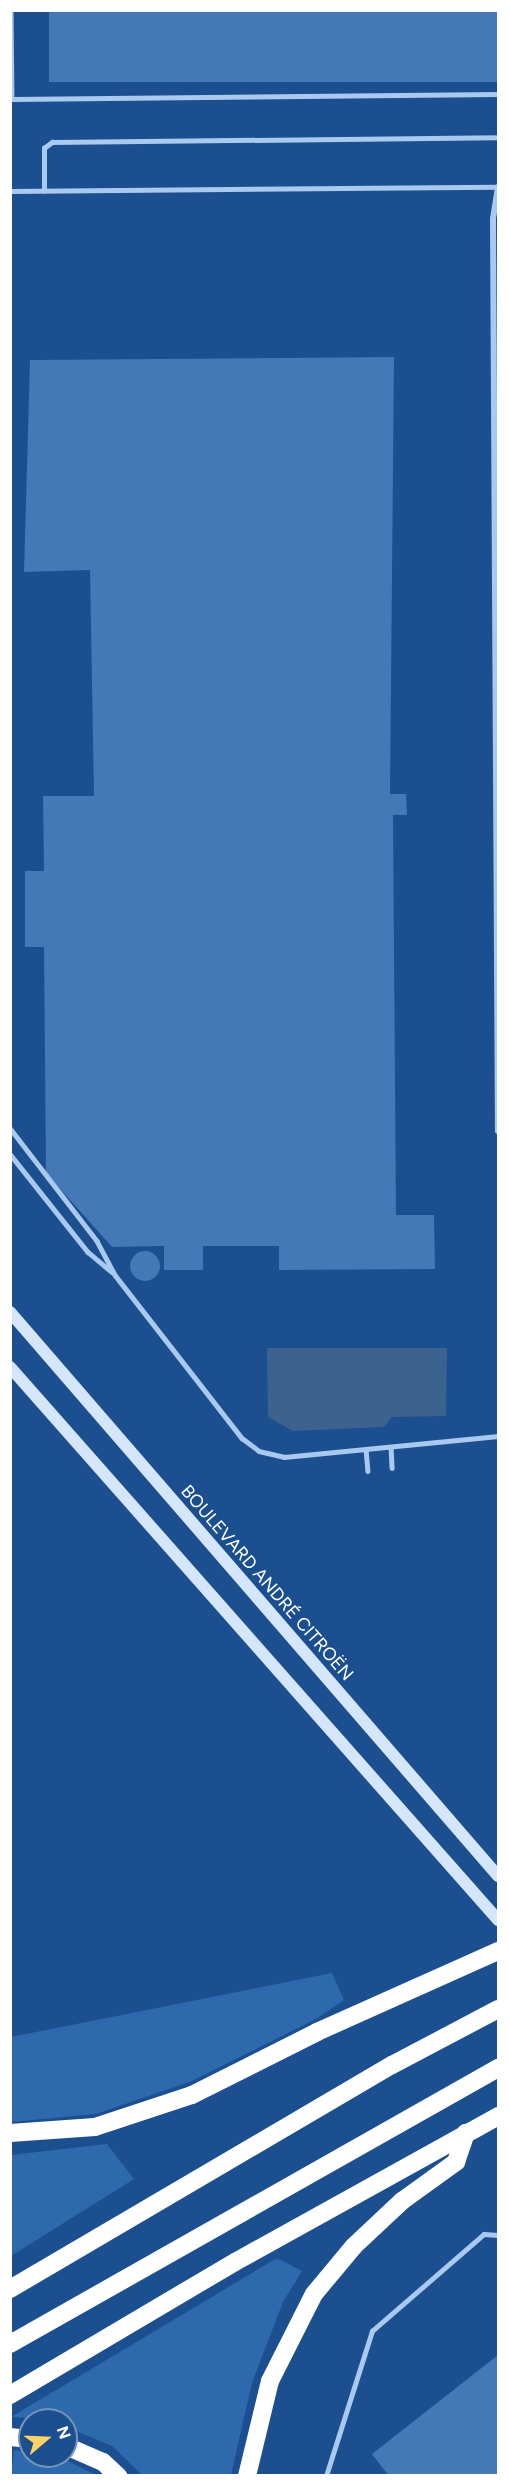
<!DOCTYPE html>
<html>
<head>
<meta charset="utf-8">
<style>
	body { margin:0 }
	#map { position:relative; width:509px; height:2486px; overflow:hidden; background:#1b4f8f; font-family:Figtree,sans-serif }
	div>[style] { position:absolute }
	.green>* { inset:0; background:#2e69ad }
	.water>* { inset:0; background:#3c6290 }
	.building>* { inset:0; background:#4478b7; transform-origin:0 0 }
	.round { border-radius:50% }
	.lane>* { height:4.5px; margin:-2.25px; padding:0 2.25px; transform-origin:2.25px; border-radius:2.25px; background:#a9c9ee }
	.street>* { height:6px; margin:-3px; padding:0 3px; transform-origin:3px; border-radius:3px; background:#a9c9ee }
	.secondary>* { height:12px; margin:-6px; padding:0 6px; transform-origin:6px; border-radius:6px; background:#d6e6fa }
	.highway>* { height:18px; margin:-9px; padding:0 9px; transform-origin:9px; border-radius:9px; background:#fff }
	span { translate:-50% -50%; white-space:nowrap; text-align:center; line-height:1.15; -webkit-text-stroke:5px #1b4f8f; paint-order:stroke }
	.street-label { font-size:18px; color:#fff }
	.frame { position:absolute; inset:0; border:12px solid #fff; pointer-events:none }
	.north { position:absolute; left:18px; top:2408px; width:60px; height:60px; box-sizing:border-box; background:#1b4f8f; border:2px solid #7695bc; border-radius:50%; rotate:71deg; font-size:16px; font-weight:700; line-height:24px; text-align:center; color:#fff }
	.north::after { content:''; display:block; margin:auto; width:21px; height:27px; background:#ffd166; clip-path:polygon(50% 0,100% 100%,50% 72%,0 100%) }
</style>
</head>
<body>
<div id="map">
	<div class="green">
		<div style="clip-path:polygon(332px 1973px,344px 2000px,316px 2019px,192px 2081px,96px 2114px,11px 2122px,11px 2037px)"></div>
		<div style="clip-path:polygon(107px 2144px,134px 2179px,11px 2256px,11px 2155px)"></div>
		<div style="clip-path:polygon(277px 2258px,302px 2271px,283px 2302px,252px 2383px,231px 2475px,142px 2475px,112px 2446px,66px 2427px,66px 2420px,11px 2417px)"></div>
		<div style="clip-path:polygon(14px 2450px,30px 2452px,30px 2456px,58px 2456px,96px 2475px,11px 2475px)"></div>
	</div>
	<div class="water">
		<div style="clip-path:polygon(267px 1348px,447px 1348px,446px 1416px,392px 1417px,384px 1427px,293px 1431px,268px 1417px)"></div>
	</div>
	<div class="building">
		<div style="left:49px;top:10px;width:449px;height:72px"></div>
		<div style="clip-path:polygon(394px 357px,390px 794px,406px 794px,407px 815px,393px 815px,396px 1215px,434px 1215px,435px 1269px,279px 1270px,279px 1246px,203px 1246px,203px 1270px,164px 1270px,164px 1246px,112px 1247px,46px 1173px,44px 947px,25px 947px,25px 871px,44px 871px,43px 796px,94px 796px,90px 570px,24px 572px,30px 360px)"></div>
		<div class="round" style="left:130px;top:1251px;width:30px;height:30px"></div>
		<div style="clip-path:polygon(498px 2355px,498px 2476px,389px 2476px,372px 2454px)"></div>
	</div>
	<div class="lane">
		<div style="left:11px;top:10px;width:89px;rotate:89.4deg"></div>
		<div style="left:12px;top:99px;width:486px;rotate:-0.6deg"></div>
		<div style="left:10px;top:191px;width:486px;rotate:-0.5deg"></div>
		<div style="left:44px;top:191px;width:43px;rotate:-90deg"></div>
		<div style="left:44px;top:148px;width:10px;rotate:-37deg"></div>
		<div style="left:52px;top:142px;width:446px;rotate:-0.6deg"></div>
		<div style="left:10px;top:1128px;width:143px;rotate:52.4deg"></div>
		<div style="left:97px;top:1241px;width:38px;rotate:62deg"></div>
		<div style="left:115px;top:1275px;width:207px;rotate:52.1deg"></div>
		<div style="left:242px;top:1438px;width:21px;rotate:37deg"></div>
		<div style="left:259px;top:1451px;width:26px;rotate:13deg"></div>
		<div style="left:284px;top:1457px;width:215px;rotate:-5.6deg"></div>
		<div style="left:10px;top:1154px;width:125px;rotate:51.5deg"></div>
		<div style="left:88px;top:1252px;width:31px;rotate:40deg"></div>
		<div style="left:391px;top:1447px;width:21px;rotate:87deg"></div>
		<div style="left:366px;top:1449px;width:22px;rotate:85deg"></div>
		<div style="left:326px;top:2476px;width:152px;rotate:-72.4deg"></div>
		<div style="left:372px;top:2331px;width:148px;rotate:-40.9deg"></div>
		<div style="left:484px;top:2234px;width:14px;rotate:4deg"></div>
	</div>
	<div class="street">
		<div style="left:498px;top:187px;width:32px;rotate:99deg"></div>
		<div style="left:493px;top:219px;width:912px;rotate:89.69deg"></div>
	</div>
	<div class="secondary">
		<div style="left:10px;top:1312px;width:746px;rotate:49.13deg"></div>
		<div style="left:10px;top:1367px;width:738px;rotate:48.57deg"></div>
	</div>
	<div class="highway">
		<div style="left:10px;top:2133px;width:85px;rotate:-4deg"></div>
		<div style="left:95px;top:2127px;width:102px;rotate:-18.3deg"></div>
		<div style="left:192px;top:2095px;width:140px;rotate:-26.7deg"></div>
		<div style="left:317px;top:2032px;width:198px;rotate:-24.1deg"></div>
		<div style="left:10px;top:2289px;width:443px;rotate:-30.4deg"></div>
		<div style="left:392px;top:2065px;width:120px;rotate:-27.8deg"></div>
		<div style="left:10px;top:2344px;width:561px;rotate:-29.49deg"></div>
		<div style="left:10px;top:2395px;width:261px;rotate:-30.6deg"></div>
		<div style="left:235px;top:2262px;width:301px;rotate:-29deg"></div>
		<div style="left:10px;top:2437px;width:20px;rotate:6deg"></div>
		<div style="left:66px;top:2446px;width:40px;rotate:23.4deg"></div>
		<div style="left:103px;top:2462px;width:21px;rotate:43deg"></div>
		<div style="left:247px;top:2476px;width:98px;rotate:-76.4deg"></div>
		<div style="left:270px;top:2381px;width:97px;rotate:-63.2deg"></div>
		<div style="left:314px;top:2294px;width:62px;rotate:-50.2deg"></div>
		<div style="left:354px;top:2246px;width:66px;rotate:-43.2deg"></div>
		<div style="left:402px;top:2201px;width:67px;rotate:-35.8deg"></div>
		<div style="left:456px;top:2162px;width:31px;rotate:-71deg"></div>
	</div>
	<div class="street-label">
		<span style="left:267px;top:1583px;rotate:49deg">BOULEVARD ANDRÉ CITROËN</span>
	</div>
	<div class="frame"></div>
	<div class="north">N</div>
</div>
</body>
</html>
